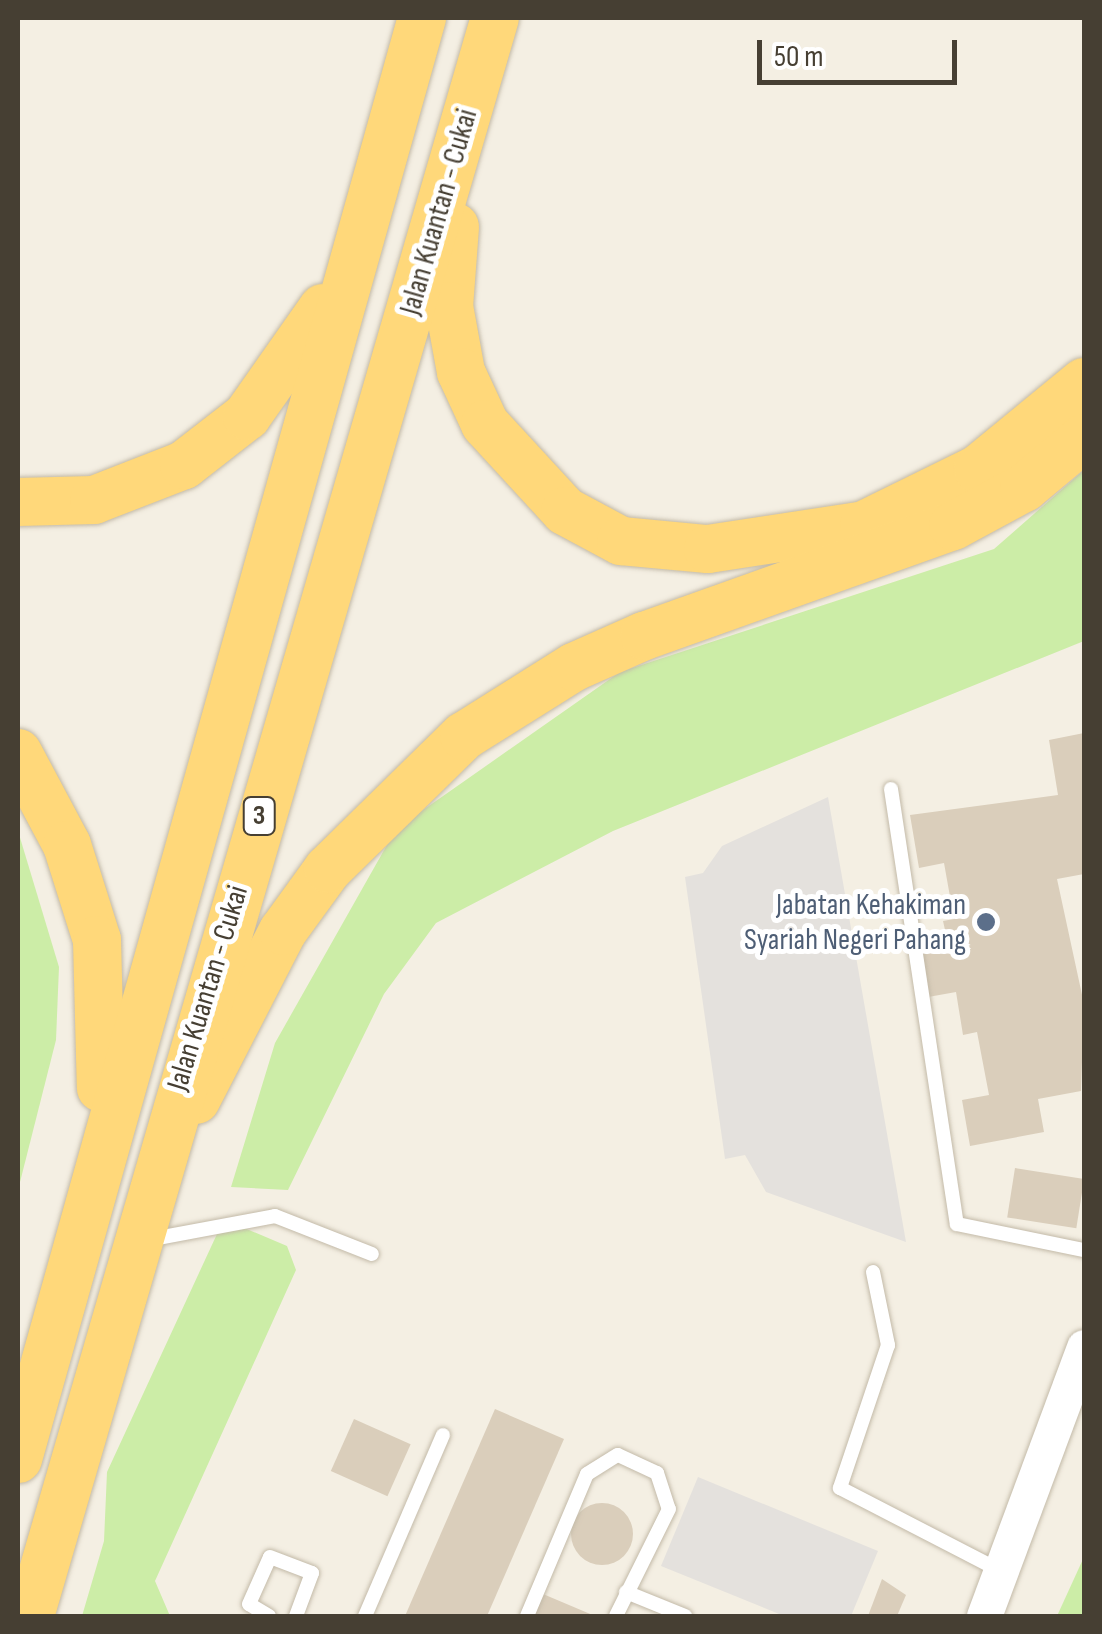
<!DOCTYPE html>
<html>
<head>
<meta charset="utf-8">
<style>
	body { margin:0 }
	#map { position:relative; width:1102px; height:1634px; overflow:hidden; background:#f4efe3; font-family:"Sofia Sans Condensed",sans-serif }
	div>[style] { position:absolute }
	.green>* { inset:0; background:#cceda7 }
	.parking>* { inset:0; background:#e4e1dd }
	.building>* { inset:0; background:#dacebb; transform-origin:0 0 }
	.round { border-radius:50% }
	.roads { filter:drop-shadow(0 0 2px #c3baa8) drop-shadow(0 0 2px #c3baa8) }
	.service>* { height:14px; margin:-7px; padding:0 7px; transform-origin:7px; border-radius:7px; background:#fff }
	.tertiary>* { height:35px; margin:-17.5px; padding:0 17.5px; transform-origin:17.5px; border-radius:17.5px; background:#fff }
	.trunk>* { height:48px; margin:-24px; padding:0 24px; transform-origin:24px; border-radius:24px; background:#ffd87a }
	.dots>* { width:28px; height:28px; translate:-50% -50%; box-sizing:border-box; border:5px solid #fff; border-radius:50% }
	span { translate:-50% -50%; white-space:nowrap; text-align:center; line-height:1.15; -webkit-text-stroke:10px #fff; paint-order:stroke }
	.shield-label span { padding:2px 8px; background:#fff; border:2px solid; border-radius:8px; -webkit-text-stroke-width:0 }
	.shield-label { font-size:28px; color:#463f33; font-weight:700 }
	.street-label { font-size:30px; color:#463f33 }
	.service-label { font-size:30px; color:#4e5e75 }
	.right { translate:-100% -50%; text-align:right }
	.frame { position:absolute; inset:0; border:20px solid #463f33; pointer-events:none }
	.scale { position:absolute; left:757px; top:40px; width:200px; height:45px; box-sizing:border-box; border:5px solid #463f33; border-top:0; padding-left:12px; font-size:30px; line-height:35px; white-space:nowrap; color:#463f33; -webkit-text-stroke:8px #fff; paint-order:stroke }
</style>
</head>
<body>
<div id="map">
	<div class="green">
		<div style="clip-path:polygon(1084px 470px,1084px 641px,613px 831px,436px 923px,384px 994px,288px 1190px,231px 1187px,275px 1043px,396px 829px,620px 672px,994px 549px)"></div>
		<div style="clip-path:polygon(18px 831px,59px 967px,56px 1040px,18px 1190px)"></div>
		<div style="clip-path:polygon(242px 1227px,287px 1246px,296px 1270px,155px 1581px,170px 1616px,82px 1616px,104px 1541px,107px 1472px,217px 1234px)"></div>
		<div style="clip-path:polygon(1084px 1557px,1084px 1616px,1057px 1616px)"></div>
	</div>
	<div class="parking">
		<div style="clip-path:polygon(828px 797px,906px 1242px,766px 1192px,745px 1155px,725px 1159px,685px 877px,703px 873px,722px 846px)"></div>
		<div style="clip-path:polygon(698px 1477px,878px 1551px,851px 1616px,784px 1616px,661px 1566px)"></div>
	</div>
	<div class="building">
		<div style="clip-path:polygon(1084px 733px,1084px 874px,1057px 879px,1084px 1004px,1081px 1091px,1038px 1099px,1044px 1132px,970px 1146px,962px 1100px,989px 1095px,977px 1032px,963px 1035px,956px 992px,917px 999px,909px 946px,947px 939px,943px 921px,954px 919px,944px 863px,919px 868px,910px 815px,1058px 795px,1049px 740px)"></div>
		<div style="left:1015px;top:1168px;width:70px;height:50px;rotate:9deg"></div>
		<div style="clip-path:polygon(495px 1409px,564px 1439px,487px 1616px,405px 1616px)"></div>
		<div style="left:354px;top:1419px;width:62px;height:57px;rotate:24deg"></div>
		<div class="round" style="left:571px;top:1503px;width:62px;height:62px"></div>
		<div style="clip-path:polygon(882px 1579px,906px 1595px,897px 1616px,868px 1616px)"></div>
		<div style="clip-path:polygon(543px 1594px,595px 1616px,533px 1616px)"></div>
	</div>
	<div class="roads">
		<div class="service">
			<div style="left:891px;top:789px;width:440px;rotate:81.4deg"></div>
			<div style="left:957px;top:1224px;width:130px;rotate:11.6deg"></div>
			<div style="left:147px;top:1240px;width:130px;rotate:-10.6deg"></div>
			<div style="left:275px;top:1216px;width:104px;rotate:21.4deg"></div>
			<div style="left:873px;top:1272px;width:75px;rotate:78.4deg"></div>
			<div style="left:888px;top:1345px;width:151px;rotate:108.6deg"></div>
			<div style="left:840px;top:1488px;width:181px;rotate:27.3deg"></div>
			<div style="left:626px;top:1592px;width:64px;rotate:22.1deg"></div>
			<div style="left:269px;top:1616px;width:23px;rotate:-149deg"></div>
			<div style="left:249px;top:1604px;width:51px;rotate:-65.9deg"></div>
			<div style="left:270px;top:1557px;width:45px;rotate:20.9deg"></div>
			<div style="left:312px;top:1573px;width:46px;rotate:110.4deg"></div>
			<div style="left:365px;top:1616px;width:197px;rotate:-66.7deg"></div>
			<div style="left:527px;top:1616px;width:154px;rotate:-67.1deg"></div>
			<div style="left:587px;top:1474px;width:36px;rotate:-32deg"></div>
			<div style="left:618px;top:1455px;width:43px;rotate:24.8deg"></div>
			<div style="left:657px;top:1473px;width:38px;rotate:72deg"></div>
			<div style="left:669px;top:1509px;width:119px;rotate:116.4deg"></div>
		</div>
		<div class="tertiary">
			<div style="left:984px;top:1616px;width:287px;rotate:-69.6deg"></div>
		</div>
		<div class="trunk">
			<div style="left:455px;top:227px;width:79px;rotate:94.3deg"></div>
			<div style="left:449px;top:306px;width:67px;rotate:79.7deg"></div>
			<div style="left:461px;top:372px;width:57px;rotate:65.2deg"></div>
			<div style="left:485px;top:424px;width:118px;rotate:47.4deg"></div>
			<div style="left:565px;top:511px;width:64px;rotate:28.2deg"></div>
			<div style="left:621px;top:541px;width:87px;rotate:5.3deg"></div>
			<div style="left:708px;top:549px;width:158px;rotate:-8.7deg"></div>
			<div style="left:864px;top:525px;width:127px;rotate:-26.2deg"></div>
			<div style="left:978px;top:469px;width:137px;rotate:-39.4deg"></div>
			<div style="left:18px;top:502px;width:76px;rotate:-1.5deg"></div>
			<div style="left:94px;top:500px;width:97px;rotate:-21.3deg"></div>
			<div style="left:184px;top:465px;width:80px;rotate:-37.9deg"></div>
			<div style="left:247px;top:416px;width:132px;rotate:-54.9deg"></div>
			<div style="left:18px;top:753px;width:104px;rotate:62deg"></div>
			<div style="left:67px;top:845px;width:100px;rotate:72.5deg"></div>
			<div style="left:97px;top:940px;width:148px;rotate:88.5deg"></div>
			<div style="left:196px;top:1100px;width:190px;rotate:-62.8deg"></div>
			<div style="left:283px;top:931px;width:77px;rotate:-54deg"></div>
			<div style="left:328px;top:869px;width:190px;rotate:-44.4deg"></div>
			<div style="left:464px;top:736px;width:130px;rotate:-32.1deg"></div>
			<div style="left:574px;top:667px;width:77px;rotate:-23.9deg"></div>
			<div style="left:644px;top:636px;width:328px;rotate:-19.6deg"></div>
			<div style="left:953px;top:526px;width:81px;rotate:-28.2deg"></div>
			<div style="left:1024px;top:488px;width:78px;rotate:-39.8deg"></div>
			<div style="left:18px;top:1459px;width:1497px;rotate:-74.34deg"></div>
			<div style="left:30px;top:1616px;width:1664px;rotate:-73.78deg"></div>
		</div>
	</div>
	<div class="dots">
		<div style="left:986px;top:922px;background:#5c6f8a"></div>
	</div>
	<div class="shield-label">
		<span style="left:259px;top:816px">3</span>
	</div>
	<div class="street-label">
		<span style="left:439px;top:212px;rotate:-74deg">Jalan Kuantan - Cukai</span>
		<span style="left:208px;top:988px;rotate:-73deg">Jalan Kuantan - Cukai</span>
	</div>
	<div class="service-label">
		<span class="right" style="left:966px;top:922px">Jabatan Kehakiman<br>Syariah Negeri Pahang</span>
	</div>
	<div class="frame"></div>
	<div class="scale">50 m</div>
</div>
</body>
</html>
